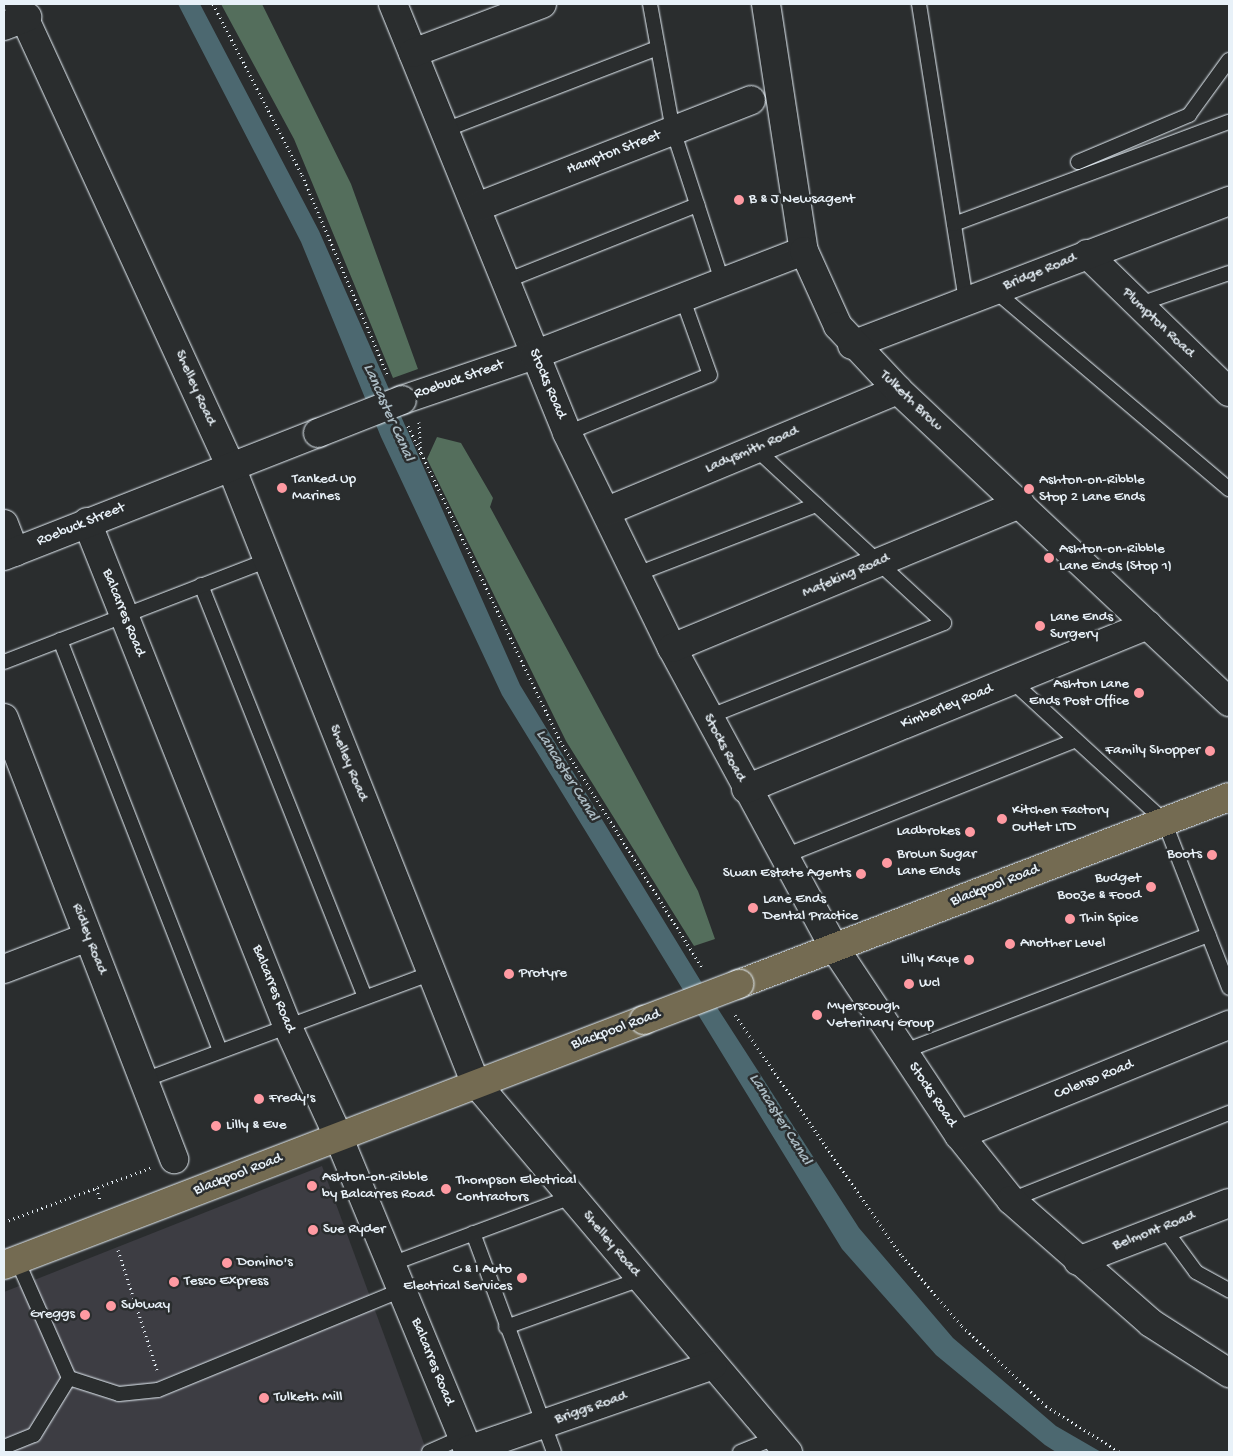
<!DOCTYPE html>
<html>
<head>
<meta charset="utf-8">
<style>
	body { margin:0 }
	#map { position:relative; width:1233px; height:1456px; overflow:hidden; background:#2a2d2e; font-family:"Gochi Hand",sans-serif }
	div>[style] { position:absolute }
	.built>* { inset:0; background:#3d3d43 }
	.green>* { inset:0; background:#546e5c }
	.water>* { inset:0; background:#4c6870 }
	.path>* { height:3px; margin-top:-1.5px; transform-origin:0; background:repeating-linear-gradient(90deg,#e8f1f8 0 1px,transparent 0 5px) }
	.roads { filter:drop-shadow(0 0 1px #e8f1f8) drop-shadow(0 0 1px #e8f1f8) }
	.service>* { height:14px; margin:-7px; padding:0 7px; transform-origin:7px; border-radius:7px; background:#2a2d2e }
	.minor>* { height:28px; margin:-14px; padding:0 14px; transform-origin:14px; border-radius:14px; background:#2a2d2e }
	.tertiary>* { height:28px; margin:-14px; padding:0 14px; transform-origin:14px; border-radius:14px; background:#2a2d2e }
	.trunk>* { height:28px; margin:-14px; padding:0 14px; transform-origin:14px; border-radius:14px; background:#746b52 }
	.bridges { filter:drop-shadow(0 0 1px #e8f1f8) drop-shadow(0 0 1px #e8f1f8) }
	.minor-bridge>* { height:28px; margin:-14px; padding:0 14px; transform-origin:14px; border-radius:14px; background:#2a2d2e }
	.trunk-bridge>* { height:28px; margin:-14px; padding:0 14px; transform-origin:14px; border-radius:14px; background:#746b52 }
	.dots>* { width:14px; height:14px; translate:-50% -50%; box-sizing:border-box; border:2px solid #2a2d2e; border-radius:50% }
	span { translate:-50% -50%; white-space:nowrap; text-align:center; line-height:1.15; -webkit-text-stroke:5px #2a2d2e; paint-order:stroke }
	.street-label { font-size:15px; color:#e8f1f8 }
	.poi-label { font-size:15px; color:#e8f1f8 }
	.left { translate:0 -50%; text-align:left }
	.right { translate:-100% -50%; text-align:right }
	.water-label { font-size:16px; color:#aabac2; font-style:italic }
	.frame { position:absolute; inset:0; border:5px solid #e8f1f8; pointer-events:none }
</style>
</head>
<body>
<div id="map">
	<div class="built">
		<div style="clip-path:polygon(322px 1166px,427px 1452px,4px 1452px,4px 1292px)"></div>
	</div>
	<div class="green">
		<div style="clip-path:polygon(221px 4px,262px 4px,351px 184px,418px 369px,393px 378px,294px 139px)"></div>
		<div style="clip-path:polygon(437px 437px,461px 443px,493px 498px,490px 507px,698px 891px,715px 939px,694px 946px,566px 741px,427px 459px)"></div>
	</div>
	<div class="water">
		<div style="clip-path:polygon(178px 4px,200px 4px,319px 231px,520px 685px,711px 998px,859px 1228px,953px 1338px,1056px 1426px,1101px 1452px,1056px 1452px,1045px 1445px,936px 1355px,842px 1249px,502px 695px,381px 437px,301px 242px)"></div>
	</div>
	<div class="path">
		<div style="left:213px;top:4px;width:193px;rotate:62.5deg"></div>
		<div style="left:302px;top:175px;width:219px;rotate:66.8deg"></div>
		<div style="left:419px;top:422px;width:34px;rotate:87deg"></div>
		<div style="left:408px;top:426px;width:350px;rotate:64.2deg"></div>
		<div style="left:560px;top:741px;width:269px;rotate:57.9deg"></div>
		<div style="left:735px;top:1015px;width:293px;rotate:55.3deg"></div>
		<div style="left:902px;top:1256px;width:92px;rotate:49.4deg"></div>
		<div style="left:962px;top:1326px;width:116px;rotate:43.6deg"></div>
		<div style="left:1046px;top:1406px;width:87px;rotate:31.9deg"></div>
		<div style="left:96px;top:1188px;width:12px;rotate:70deg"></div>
		<div style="left:4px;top:1222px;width:156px;rotate:-20.3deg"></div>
		<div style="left:118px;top:1250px;width:126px;rotate:72deg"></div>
	</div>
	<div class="roads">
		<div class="service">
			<div style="left:650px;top:4px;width:128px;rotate:79.7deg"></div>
			<div style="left:673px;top:130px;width:159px;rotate:72deg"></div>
			<div style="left:919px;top:4px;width:301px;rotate:81deg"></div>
			<div style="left:445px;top:130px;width:228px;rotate:-21.1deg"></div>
			<div style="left:1078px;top:162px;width:121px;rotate:-22.9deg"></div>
			<div style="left:1189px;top:115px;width:68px;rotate:-54deg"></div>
			<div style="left:954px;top:224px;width:293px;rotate:-20.4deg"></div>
			<div style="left:506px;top:281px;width:206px;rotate:-21.7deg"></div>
			<div style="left:994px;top:290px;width:308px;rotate:40.3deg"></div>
			<div style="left:1137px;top:305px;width:97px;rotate:-19.2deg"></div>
			<div style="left:567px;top:433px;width:154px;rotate:-22.1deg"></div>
			<div style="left:710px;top:375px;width:83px;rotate:-109.7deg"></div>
			<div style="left:637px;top:574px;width:192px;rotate:-21.1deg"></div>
			<div style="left:201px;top:585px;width:443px;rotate:68.3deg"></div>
			<div style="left:60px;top:640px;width:440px;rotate:68.7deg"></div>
			<div style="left:4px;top:662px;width:283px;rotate:-21.1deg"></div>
			<div style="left:1012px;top:681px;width:207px;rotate:42.6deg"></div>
			<div style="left:1164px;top:821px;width:179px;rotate:68.7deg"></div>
			<div style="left:708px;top:717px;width:254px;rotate:-21.7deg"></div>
			<div style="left:944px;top:623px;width:256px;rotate:-137.2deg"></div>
			<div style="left:782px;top:857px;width:316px;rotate:-21.7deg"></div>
			<div style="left:902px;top:1052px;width:328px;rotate:-20.9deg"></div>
			<div style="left:144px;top:1080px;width:306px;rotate:-20.4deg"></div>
			<div style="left:1011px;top:1200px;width:235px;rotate:-21.8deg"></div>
			<div style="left:1163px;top:1227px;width:56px;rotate:53.7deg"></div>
			<div style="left:1196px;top:1272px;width:38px;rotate:29deg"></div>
			<div style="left:473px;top:1233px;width:233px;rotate:69.7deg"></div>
			<div style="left:17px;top:1260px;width:129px;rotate:66.2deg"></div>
			<div style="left:69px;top:1378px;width:52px;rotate:17.7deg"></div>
			<div style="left:119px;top:1394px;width:39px;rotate:-6deg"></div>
			<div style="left:158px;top:1390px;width:264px;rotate:-22.3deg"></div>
			<div style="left:391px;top:1264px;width:192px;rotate:-20.4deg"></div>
			<div style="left:506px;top:1327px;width:143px;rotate:-19.6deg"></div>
			<div style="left:4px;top:1447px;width:32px;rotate:-22deg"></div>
			<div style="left:34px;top:1435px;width:67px;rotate:-58.4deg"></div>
			<div style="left:429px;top:1452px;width:37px;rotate:-24deg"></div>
			<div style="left:740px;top:1452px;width:35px;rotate:-22deg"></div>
		</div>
		<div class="minor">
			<div style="left:18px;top:4px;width:510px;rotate:65.3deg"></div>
			<div style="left:231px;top:467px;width:662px;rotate:68.36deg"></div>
			<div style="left:475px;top:1082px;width:485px;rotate:49.8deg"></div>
			<div style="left:393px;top:4px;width:463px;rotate:67.9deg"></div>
			<div style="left:567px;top:433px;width:239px;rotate:64deg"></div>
			<div style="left:672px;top:648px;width:340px;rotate:61.6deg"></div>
			<div style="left:834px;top:947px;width:226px;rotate:56.4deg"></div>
			<div style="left:959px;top:1135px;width:83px;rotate:51.3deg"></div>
			<div style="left:1011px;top:1200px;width:186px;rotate:41.3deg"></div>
			<div style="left:1151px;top:1323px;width:93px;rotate:32.7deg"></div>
			<div style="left:4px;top:26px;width:25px;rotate:-21deg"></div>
			<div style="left:413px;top:53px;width:138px;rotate:-20.8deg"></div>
			<div style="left:477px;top:207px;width:294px;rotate:-21.3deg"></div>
			<div style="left:1087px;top:254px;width:198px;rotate:44.2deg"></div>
			<div style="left:852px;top:345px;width:404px;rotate:-20.9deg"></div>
			<div style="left:402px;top:400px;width:139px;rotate:-18.8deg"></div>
			<div style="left:534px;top:355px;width:289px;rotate:-21.1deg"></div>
			<div style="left:607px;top:511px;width:315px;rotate:-22.6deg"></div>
			<div style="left:87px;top:522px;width:541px;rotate:68.32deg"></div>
			<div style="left:287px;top:1025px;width:122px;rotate:65.3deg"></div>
			<div style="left:338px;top:1136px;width:342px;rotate:67.5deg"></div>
			<div style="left:4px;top:524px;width:30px;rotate:69deg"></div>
			<div style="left:4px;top:556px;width:337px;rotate:-21.4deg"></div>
			<div style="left:672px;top:648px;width:377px;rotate:-22.5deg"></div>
			<div style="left:4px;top:718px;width:473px;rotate:68.9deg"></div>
			<div style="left:746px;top:789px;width:434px;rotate:-22.2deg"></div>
			<div style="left:4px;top:969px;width:90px;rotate:-20.9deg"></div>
			<div style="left:959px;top:1135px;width:292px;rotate:-22.2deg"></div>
			<div style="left:1078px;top:1261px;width:162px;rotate:-21deg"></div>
			<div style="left:468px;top:1450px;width:259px;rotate:-19.1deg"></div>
		</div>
		<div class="tertiary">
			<div style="left:766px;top:4px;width:250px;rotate:81.3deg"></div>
			<div style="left:804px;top:251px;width:82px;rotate:65.6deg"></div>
			<div style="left:838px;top:326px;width:88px;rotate:46.8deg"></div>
			<div style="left:898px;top:390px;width:455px;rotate:43.3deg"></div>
		</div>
		<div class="trunk">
			<div style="left:739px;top:984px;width:524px;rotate:-20.89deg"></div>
			<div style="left:4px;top:1265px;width:685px;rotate:-20.95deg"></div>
		</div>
	</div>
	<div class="bridges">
		<div class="minor-bridge">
			<div style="left:318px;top:433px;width:90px;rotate:-21.4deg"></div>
		</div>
		<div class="trunk-bridge">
			<div style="left:644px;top:1020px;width:102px;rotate:-20.8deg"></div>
		</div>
	</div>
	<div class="dots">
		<div style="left:739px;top:200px;background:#ff9aa2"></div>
		<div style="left:282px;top:488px;background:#ff9aa2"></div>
		<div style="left:1029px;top:489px;background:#ff9aa2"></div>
		<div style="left:1049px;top:558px;background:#ff9aa2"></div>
		<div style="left:1040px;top:626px;background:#ff9aa2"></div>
		<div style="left:1139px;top:693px;background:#ff9aa2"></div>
		<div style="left:1210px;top:751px;background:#ff9aa2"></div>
		<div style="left:1002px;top:819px;background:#ff9aa2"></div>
		<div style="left:970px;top:832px;background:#ff9aa2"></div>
		<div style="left:1212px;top:855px;background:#ff9aa2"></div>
		<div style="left:887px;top:863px;background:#ff9aa2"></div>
		<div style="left:861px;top:874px;background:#ff9aa2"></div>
		<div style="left:1151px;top:887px;background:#ff9aa2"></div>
		<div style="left:753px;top:908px;background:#ff9aa2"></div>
		<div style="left:1070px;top:919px;background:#ff9aa2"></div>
		<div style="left:1010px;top:944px;background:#ff9aa2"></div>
		<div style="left:969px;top:960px;background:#ff9aa2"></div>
		<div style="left:509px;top:974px;background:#ff9aa2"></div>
		<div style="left:909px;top:984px;background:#ff9aa2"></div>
		<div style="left:817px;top:1015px;background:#ff9aa2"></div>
		<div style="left:259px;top:1099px;background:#ff9aa2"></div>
		<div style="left:216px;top:1126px;background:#ff9aa2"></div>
		<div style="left:312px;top:1186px;background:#ff9aa2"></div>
		<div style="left:446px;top:1189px;background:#ff9aa2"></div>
		<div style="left:313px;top:1230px;background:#ff9aa2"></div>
		<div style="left:227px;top:1263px;background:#ff9aa2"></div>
		<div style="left:522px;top:1278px;background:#ff9aa2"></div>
		<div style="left:174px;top:1282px;background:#ff9aa2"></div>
		<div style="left:111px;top:1306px;background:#ff9aa2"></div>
		<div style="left:85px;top:1315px;background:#ff9aa2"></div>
		<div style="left:264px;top:1398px;background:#ff9aa2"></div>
	</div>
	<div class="street-label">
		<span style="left:614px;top:153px;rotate:-21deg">Hampton Street</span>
		<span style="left:1040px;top:272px;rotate:-22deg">Bridge Road</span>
		<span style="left:1158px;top:323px;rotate:44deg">Plumpton Road</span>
		<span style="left:459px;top:380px;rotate:-19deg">Roebuck Street</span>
		<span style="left:547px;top:384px;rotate:67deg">Stocks Road</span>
		<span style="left:195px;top:388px;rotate:66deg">Shelley Road</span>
		<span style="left:911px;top:401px;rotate:44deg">Tulketh Brow</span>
		<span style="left:752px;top:450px;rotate:-23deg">Ladysmith Road</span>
		<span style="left:81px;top:525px;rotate:-22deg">Roebuck Street</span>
		<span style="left:846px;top:576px;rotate:-23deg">Mafeking Road</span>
		<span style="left:123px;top:613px;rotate:68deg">Balcarres Road</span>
		<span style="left:947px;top:707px;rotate:-22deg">Kimberley Road</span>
		<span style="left:724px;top:748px;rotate:62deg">Stocks Road</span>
		<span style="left:348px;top:763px;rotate:68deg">Shelley Road</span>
		<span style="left:995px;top:886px;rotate:-21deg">Blackpool Road</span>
		<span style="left:89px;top:939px;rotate:69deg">Ridley Road</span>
		<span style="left:273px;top:989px;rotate:68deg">Balcarres Road</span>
		<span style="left:616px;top:1030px;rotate:-20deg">Blackpool Road</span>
		<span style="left:1094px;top:1080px;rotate:-22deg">Colenso Road</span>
		<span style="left:932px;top:1095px;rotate:56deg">Stocks Road</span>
		<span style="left:238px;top:1175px;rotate:-21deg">Blackpool Road</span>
		<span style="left:1154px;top:1231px;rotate:-21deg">Belmont Road</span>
		<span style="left:611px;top:1244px;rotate:50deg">Shelley Road</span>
		<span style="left:432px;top:1362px;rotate:68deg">Balcarres Road</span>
		<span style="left:591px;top:1408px;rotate:-19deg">Briggs Road</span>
	</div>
	<div class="poi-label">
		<span class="left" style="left:749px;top:200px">B &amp; J Newsagent</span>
		<span class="left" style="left:292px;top:488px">Tanked Up<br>Marines</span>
		<span class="left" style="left:1039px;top:489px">Ashton-on-Ribble<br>Stop 2 Lane Ends</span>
		<span class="left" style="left:1059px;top:558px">Ashton-on-Ribble<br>Lane Ends (Stop 1)</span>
		<span class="left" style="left:1050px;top:626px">Lane Ends<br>Surgery</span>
		<span class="right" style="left:1129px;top:693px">Ashton Lane<br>Ends Post Office</span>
		<span class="right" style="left:1200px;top:751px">Family Shopper</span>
		<span class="left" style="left:1012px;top:819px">Kitchen Factory<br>Outlet LTD</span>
		<span class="right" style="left:960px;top:832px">Ladbrokes</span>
		<span class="left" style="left:897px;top:863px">Brown Sugar<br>Lane Ends</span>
		<span class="right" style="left:1202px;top:855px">Boots</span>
		<span class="right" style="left:851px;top:874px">Swan Estate Agents</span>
		<span class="right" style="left:1141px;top:887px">Budget<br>Booze &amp; Food</span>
		<span class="left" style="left:763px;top:908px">Lane Ends<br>Dental Practice</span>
		<span class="left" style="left:1080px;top:919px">Thin Spice</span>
		<span class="left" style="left:1020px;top:944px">Another Level</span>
		<span class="right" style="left:959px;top:960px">Lilly Kaye</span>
		<span class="left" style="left:519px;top:974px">Protyre</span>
		<span class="left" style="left:919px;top:984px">Wcl</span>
		<span class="left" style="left:827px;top:1015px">Myerscough<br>Veterinary Group</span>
		<span class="left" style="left:269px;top:1099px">Fredy's</span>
		<span class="left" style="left:226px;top:1126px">Lilly &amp; Eve</span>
		<span class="left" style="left:322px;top:1186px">Ashton-on-Ribble<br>by Balcarres Road</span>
		<span class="left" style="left:456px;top:1189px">Thompson Electrical<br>Contractors</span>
		<span class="left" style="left:323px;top:1230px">Sue Ryder</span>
		<span class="left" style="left:237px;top:1263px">Domino's</span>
		<span class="right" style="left:512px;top:1278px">C &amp; I Auto<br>Electrical Services</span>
		<span class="left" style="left:184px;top:1282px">Tesco Express</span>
		<span class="left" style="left:121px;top:1306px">Subway</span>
		<span class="right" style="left:75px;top:1315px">Greggs</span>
		<span class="left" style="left:274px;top:1398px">Tulketh Mill</span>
	</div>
	<div class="water-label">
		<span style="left:387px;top:413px;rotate:66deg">Lancaster Canal</span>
		<span style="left:566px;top:776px;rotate:58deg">Lancaster Canal</span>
		<span style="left:779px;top:1120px;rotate:58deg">Lancaster Canal</span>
	</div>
	<div class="frame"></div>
</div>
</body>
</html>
